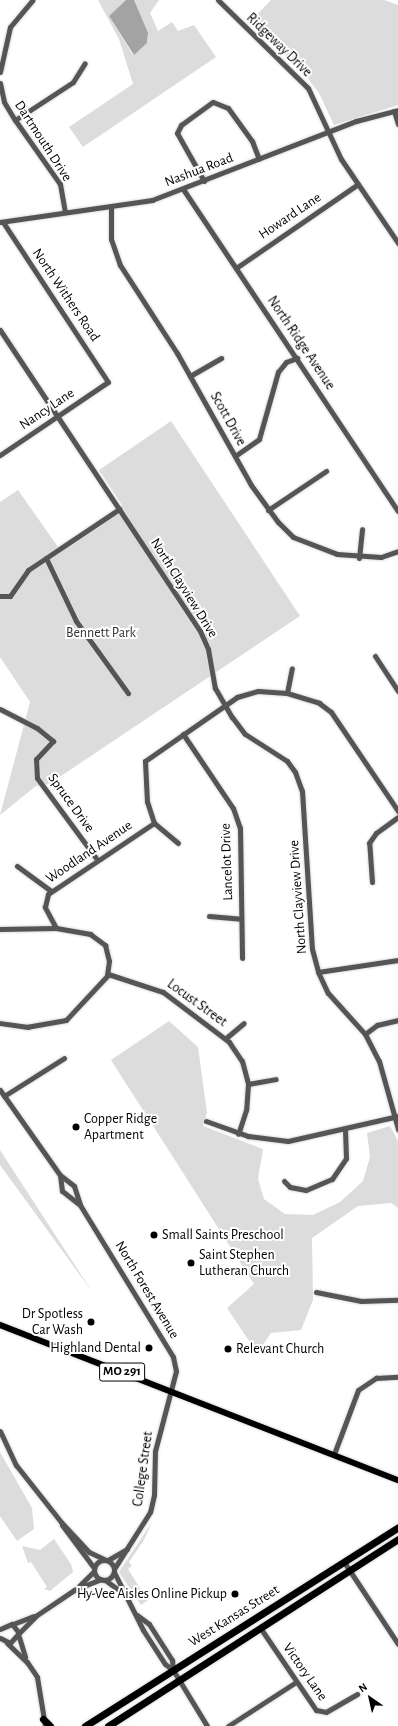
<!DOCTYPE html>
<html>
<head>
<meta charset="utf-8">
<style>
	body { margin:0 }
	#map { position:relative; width:398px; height:1726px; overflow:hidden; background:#fff; font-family:"Alegreya Sans",sans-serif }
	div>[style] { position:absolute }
	.green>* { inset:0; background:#dcdcdc }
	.water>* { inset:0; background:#a3a3a3 }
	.roads { filter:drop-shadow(0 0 1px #dbdbdb) drop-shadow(0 0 1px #dbdbdb) }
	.minor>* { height:5px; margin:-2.5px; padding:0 2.5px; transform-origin:2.5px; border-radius:2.5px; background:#555 }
	.minor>.ring { margin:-2.5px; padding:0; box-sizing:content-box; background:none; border:5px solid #555; border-radius:50% }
	.major>* { height:6px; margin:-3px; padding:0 3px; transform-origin:3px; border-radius:3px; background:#000 }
	.highway>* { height:7px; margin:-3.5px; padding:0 3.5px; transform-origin:3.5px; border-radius:3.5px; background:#000 }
	.dots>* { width:11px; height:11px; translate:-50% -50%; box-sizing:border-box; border:2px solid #fff; border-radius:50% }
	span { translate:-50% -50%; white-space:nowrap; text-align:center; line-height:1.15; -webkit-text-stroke:4px #fff; paint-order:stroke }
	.shield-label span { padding:1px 3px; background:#fff; border:1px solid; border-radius:3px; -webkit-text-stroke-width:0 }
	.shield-label { font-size:13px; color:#000; font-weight:700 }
	.street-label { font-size:14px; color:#000 }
	.park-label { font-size:14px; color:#333 }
	.poi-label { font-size:14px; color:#000 }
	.left { translate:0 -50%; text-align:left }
	.right { translate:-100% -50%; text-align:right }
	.north { position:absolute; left:350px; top:1678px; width:40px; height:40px; -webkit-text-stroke:3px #fff; paint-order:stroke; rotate:326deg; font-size:11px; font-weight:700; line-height:16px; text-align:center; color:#000 }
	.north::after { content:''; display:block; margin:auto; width:14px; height:18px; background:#000; clip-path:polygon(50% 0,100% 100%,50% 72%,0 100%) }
</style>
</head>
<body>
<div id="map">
	<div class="green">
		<div style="clip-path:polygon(98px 0,126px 0,109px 16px,133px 55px,147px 43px,148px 37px,134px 0,159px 0,150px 13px,158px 31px,172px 22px,178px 31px,194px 25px,216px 57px,83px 147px,69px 127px,133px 84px,119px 39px)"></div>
		<div style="clip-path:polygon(271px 0,384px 0,398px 5px,398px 105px,334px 125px,319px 93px,302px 71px,250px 22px)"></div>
		<div style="clip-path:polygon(171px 421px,300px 616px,49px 784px,36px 786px,0 815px,30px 702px,0 657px,0 502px,18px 490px,58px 547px,122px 505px,99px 470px)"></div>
		<div style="clip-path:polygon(169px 1021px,198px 1047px,207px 1113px,203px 1126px,263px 1149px,258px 1179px,264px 1199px,285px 1214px,313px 1215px,340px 1202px,363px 1181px,370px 1157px,367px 1133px,390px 1126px,398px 1141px,398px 1208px,391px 1203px,358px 1206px,312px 1238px,313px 1300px,301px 1330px,271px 1333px,257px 1353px,227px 1308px,254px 1284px,111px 1060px)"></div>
		<div style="clip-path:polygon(0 1150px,93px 1293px,0 1165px)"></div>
		<div style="clip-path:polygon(0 1452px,32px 1508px,34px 1529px,17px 1541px,0 1516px)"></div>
		<div style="clip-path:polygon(152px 1522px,144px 1540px,129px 1562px,132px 1566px,128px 1569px,147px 1599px,151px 1598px,141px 1605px,119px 1572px)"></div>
		<div style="clip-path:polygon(54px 1539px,71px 1564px,73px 1572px,50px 1591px,44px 1589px,47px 1587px,31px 1562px,28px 1563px,22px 1546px,40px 1550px)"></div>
	</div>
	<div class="water">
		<div style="clip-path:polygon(126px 0,134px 0,148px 33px,147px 43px,134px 55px,109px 16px)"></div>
	</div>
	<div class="roads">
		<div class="minor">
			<div style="left:218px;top:0;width:126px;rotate:44.4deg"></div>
			<div style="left:308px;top:88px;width:78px;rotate:65.1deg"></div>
			<div style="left:341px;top:159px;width:102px;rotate:55.8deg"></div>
			<div style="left:0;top:72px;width:46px;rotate:-77.5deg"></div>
			<div style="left:10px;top:27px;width:35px;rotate:-50deg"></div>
			<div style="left:0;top:83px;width:19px;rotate:78deg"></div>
			<div style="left:4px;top:102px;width:21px;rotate:59deg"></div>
			<div style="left:15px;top:120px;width:78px;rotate:54.9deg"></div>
			<div style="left:60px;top:184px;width:28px;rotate:80deg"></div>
			<div style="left:394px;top:111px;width:14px;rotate:73deg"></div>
			<div style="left:15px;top:120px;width:69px;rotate:-33.2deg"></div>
			<div style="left:73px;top:82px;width:22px;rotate:-58deg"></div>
			<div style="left:204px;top:181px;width:55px;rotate:-119.4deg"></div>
			<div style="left:177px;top:133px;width:9px;rotate:-63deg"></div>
			<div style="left:181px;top:125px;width:39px;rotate:-36deg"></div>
			<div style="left:213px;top:102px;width:16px;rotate:22deg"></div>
			<div style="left:228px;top:108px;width:41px;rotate:54deg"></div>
			<div style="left:252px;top:141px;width:19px;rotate:69deg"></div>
			<div style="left:183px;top:189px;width:387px;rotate:56.3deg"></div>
			<div style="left:111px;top:207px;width:32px;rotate:90deg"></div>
			<div style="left:111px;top:239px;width:28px;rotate:71deg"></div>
			<div style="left:120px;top:265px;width:105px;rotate:57.1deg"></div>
			<div style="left:177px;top:353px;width:151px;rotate:60.7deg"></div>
			<div style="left:251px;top:485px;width:46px;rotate:53.9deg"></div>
			<div style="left:278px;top:522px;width:21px;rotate:45deg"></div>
			<div style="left:293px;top:537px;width:47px;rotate:21.1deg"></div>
			<div style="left:337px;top:554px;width:44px;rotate:3.9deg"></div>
			<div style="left:381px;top:557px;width:18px;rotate:-19deg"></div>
			<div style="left:0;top:222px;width:154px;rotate:-8.2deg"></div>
			<div style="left:152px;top:200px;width:219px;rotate:-21.2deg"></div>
			<div style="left:356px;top:121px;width:43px;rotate:-14.7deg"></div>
			<div style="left:236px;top:268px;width:148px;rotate:-34.5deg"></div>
			<div style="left:0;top:330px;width:361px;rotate:56.4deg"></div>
			<div style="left:200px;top:631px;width:20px;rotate:66deg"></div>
			<div style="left:208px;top:649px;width:40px;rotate:80deg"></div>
			<div style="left:215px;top:688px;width:34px;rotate:60deg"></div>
			<div style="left:232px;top:717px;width:21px;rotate:53deg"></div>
			<div style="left:245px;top:734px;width:50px;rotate:32.7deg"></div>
			<div style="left:287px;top:761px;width:14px;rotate:54deg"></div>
			<div style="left:295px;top:772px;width:20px;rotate:70deg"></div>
			<div style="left:302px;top:791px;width:158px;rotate:86.4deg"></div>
			<div style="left:312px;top:949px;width:24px;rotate:75deg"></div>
			<div style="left:318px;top:972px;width:23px;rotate:65deg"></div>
			<div style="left:328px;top:993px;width:55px;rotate:47.9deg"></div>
			<div style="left:365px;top:1034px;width:30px;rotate:63deg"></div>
			<div style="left:379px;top:1061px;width:71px;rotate:74.4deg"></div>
			<div style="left:190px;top:376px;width:36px;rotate:-30deg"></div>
			<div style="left:0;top:455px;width:130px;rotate:-34.1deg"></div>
			<div style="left:108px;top:382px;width:191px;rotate:-123.3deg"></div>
			<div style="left:235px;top:456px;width:29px;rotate:-35deg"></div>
			<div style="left:259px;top:439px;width:70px;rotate:-74.2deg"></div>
			<div style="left:278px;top:372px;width:13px;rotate:-51deg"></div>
			<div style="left:286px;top:362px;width:12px;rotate:-20deg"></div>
			<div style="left:268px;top:510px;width:70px;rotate:-33.9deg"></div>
			<div style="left:46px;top:558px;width:70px;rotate:64.5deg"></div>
			<div style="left:76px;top:621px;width:89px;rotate:54.2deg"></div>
			<div style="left:359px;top:558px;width:29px;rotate:-84deg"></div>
			<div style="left:0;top:596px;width:10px"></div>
			<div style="left:10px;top:596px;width:32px;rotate:-55deg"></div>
			<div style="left:28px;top:570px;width:110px;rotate:-33.8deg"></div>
			<div style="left:375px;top:656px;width:42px;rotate:56.7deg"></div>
			<div style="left:287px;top:693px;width:25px;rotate:-79deg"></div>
			<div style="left:0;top:709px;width:42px;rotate:27.2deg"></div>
			<div style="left:37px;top:728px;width:21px;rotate:39deg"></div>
			<div style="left:53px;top:741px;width:25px;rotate:133deg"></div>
			<div style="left:36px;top:759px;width:19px;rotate:87deg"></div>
			<div style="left:37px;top:778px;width:99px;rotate:53.6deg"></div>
			<div style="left:183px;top:734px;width:89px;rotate:56deg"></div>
			<div style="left:233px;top:808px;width:21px;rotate:71deg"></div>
			<div style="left:240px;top:828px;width:130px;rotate:89.1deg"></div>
			<div style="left:178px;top:843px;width:31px;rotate:-140deg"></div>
			<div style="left:154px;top:823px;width:22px;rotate:-108deg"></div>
			<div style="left:147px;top:802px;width:41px;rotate:-92.8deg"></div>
			<div style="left:145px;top:761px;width:112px;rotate:-34.8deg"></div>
			<div style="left:237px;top:697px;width:22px;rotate:-16deg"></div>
			<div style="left:258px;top:691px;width:29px;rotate:4deg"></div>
			<div style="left:287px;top:693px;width:34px;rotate:17deg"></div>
			<div style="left:319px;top:703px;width:15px;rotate:37deg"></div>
			<div style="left:331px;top:712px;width:120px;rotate:55.9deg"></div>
			<div style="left:17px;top:866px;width:42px;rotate:36.3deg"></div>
			<div style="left:372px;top:882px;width:39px;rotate:-94deg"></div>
			<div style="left:369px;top:843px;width:12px;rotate:-55deg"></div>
			<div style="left:376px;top:833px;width:27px;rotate:-36deg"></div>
			<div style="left:209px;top:916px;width:32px;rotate:5deg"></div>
			<div style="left:56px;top:928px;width:24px;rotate:-118deg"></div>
			<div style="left:45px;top:907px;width:13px;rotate:-77deg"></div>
			<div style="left:48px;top:894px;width:128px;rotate:-33.8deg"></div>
			<div style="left:0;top:929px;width:56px;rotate:-1deg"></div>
			<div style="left:56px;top:928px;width:35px;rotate:10deg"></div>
			<div style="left:90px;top:934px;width:19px;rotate:36deg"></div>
			<div style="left:105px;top:945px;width:16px;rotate:76deg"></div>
			<div style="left:109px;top:961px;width:15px;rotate:98deg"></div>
			<div style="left:107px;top:976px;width:60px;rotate:133deg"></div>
			<div style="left:66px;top:1020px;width:39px;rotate:170deg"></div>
			<div style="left:28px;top:1027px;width:28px;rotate:-172deg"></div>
			<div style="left:318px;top:972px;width:81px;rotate:-8.5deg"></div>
			<div style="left:108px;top:974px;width:58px;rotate:18.1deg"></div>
			<div style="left:163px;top:992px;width:83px;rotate:37.1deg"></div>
			<div style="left:229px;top:1042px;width:23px;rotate:56deg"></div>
			<div style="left:242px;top:1061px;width:24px;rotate:75deg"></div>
			<div style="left:248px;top:1084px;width:26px;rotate:94deg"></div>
			<div style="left:246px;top:1110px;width:25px;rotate:108deg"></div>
			<div style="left:365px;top:1034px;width:15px;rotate:-37deg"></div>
			<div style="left:377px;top:1025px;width:22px;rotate:-13deg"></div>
			<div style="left:226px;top:1038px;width:23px;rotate:-40deg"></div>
			<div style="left:248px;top:1084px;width:28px;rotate:-10deg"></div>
			<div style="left:0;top:1090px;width:104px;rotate:54.8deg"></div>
			<div style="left:60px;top:1175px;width:18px;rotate:38deg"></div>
			<div style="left:74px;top:1186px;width:20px;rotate:72deg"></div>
			<div style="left:80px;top:1205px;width:23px;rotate:-142deg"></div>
			<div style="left:62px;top:1191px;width:16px;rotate:-97deg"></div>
			<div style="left:4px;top:1096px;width:71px;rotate:-32.3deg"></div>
			<div style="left:206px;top:1121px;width:45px;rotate:19.7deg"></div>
			<div style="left:248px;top:1136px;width:40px;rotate:7.1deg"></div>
			<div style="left:288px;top:1141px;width:113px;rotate:-12.8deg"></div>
			<div style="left:284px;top:1181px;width:8px;rotate:45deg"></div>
			<div style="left:290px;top:1187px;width:16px;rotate:11deg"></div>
			<div style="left:306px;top:1190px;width:28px;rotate:-23deg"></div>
			<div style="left:332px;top:1179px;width:25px;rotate:-56deg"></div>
			<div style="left:346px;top:1158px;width:28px;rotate:-92deg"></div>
			<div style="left:80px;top:1205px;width:178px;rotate:58.5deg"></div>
			<div style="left:173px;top:1357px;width:14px;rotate:78deg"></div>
			<div style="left:176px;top:1371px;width:83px;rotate:104.7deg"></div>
			<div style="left:155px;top:1451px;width:44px;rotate:91.3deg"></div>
			<div style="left:154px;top:1495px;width:17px;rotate:103deg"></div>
			<div style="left:150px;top:1512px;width:67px;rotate:122.3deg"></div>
			<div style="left:316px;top:1292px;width:46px;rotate:11.3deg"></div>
			<div style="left:361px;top:1301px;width:37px;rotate:-2deg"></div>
			<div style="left:0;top:1431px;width:38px;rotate:65deg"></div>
			<div style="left:16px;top:1465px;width:73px;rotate:51.7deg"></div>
			<div style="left:61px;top:1522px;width:41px;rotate:47deg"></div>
			<div style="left:89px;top:1552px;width:17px;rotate:25deg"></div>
			<div style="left:334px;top:1454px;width:68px;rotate:-69.4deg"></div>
			<div style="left:358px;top:1390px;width:22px;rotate:-34deg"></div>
			<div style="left:376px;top:1378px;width:22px;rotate:-3deg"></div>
			<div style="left:62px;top:1525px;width:54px;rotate:53.3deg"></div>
			<div class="ring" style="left:94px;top:1560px;width:15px;height:15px"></div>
			<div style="left:108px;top:1560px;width:22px;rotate:-30deg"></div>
			<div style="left:344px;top:1562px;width:98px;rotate:56.6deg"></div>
			<div style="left:114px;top:1572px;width:65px;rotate:63.4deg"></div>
			<div style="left:143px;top:1630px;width:40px;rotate:57.1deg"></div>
			<div style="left:165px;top:1664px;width:10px;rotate:37deg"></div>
			<div style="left:105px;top:1580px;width:17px;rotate:36deg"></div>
			<div style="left:79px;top:1586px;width:21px;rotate:-45deg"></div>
			<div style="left:137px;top:1615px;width:15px;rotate:37deg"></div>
			<div style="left:149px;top:1624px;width:43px;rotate:57.4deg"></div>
			<div style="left:172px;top:1660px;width:10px;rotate:84deg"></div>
			<div style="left:173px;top:1670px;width:66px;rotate:58.7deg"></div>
			<div style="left:13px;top:1624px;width:22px;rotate:-21deg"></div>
			<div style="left:0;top:1629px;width:13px;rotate:-23deg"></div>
			<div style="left:12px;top:1624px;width:11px;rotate:52deg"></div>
			<div style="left:19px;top:1633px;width:13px;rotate:132deg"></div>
			<div style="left:10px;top:1643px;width:11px;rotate:-153deg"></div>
			<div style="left:261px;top:1629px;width:98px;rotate:55.8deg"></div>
			<div style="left:316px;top:1710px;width:10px;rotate:11deg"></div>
			<div style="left:326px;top:1712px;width:36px;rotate:-30deg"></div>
			<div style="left:19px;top:1633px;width:25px;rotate:-45deg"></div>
			<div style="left:37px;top:1615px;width:45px;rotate:-34deg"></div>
			<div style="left:74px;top:1590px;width:29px;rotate:-22deg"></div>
			<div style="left:19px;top:1637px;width:21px;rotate:73deg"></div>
			<div style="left:7px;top:1643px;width:28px;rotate:44deg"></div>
			<div style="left:27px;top:1662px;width:18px;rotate:56deg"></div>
			<div style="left:37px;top:1677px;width:50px;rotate:80.7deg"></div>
			<div style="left:228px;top:1726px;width:81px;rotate:-32.9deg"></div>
		</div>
		<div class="major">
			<div style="left:0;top:1325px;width:427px;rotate:21.3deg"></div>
		</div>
		<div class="highway">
			<div style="left:43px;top:1719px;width:10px;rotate:45deg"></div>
			<div style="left:85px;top:1726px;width:371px;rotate:-32.4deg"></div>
			<div style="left:108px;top:1726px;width:345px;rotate:-32.8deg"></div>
		</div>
	</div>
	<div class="dots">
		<div style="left:76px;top:1127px;background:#000"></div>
		<div style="left:154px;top:1235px;background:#000"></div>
		<div style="left:191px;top:1263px;background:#000"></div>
		<div style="left:91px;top:1322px;background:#000"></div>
		<div style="left:149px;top:1348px;background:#000"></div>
		<div style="left:228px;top:1349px;background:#000"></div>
		<div style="left:235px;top:1594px;background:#000"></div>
	</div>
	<div class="shield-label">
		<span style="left:122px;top:1372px">MO 291</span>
	</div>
	<div class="street-label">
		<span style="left:279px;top:45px;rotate:44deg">Ridgeway Drive</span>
		<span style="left:43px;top:141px;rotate:57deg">Dartmouth Drive</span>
		<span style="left:199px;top:170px;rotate:-21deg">Nashua Road</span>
		<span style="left:290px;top:216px;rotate:-34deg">Howard Lane</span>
		<span style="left:66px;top:295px;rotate:56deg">North Withers Road</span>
		<span style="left:301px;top:343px;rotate:56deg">North Ridge Avenue</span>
		<span style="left:47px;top:409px;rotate:-34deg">Nancy Lane</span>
		<span style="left:228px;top:419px;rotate:61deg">Scott Drive</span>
		<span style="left:184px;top:588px;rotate:58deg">North Clayview Drive</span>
		<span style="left:71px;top:803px;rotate:54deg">Spruce Drive</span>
		<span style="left:89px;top:852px;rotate:-34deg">Woodland Avenue</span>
		<span style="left:227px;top:862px;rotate:-92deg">Lancelot Drive</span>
		<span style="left:298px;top:897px;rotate:-94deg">North Clayview Drive</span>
		<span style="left:197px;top:1003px;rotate:36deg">Locust Street</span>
		<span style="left:147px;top:1290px;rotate:59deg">North Forest Avenue</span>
		<span style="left:143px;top:1469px;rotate:-82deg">College Street</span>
		<span style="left:234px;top:1616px;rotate:-32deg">West Kansas Street</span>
		<span style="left:305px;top:1672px;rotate:55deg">Victory Lane</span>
	</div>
	<div class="park-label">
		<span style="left:101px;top:633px">Bennett Park</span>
	</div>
	<div class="poi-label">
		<span class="left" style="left:84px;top:1127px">Copper Ridge<br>Apartment</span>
		<span class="left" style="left:162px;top:1235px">Small Saints Preschool</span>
		<span class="left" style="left:199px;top:1263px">Saint Stephen<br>Lutheran Church</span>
		<span class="right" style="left:83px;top:1322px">Dr Spotless<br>Car Wash</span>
		<span class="right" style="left:141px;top:1348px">Highland Dental</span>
		<span class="left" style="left:236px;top:1349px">Relevant Church</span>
		<span class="right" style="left:227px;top:1594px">Hy-Vee Aisles Online Pickup</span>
	</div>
	<div class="north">N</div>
</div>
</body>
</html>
